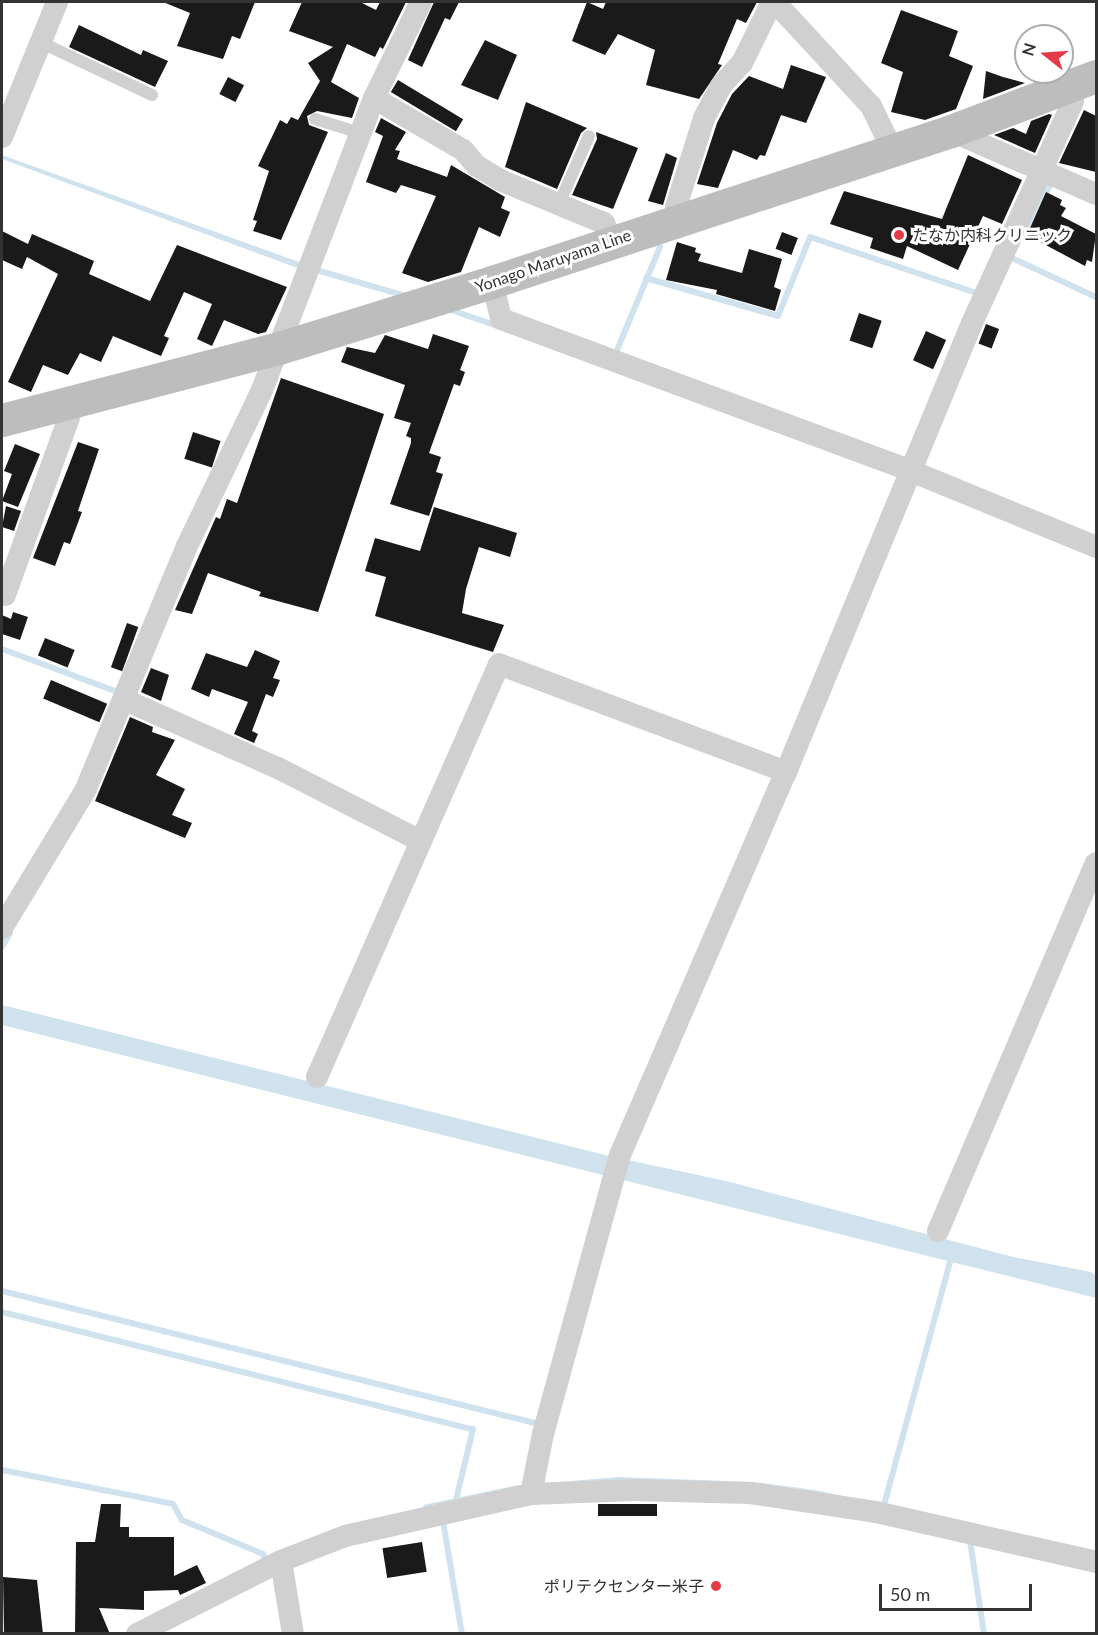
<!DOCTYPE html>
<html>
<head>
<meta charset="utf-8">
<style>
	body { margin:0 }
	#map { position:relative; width:1098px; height:1635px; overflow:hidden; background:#fff; font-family:Lato,"Noto Sans JP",sans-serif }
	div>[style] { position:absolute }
	.water>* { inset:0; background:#cfe2ee }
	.stream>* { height:6px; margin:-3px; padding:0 3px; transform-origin:3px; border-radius:3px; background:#cfe2ee }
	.building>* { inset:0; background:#1a1a1a; transform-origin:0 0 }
	.lane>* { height:12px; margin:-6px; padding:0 6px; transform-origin:6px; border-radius:6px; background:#d0d0d0 }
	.street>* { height:22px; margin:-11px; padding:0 11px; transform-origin:11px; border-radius:11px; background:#d0d0d0 }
	.secondary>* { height:33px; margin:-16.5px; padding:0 16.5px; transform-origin:16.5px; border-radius:16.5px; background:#bdbdbd }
	.dots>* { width:16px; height:16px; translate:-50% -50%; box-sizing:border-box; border:3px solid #fff; border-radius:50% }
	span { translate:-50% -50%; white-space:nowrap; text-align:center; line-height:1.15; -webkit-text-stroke:6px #fff; paint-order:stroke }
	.poi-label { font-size:16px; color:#333 }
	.left { translate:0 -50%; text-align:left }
	.right { translate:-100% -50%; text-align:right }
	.street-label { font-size:16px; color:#333 }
	.frame { position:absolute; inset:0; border:3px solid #333; pointer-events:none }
	.north { position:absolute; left:1014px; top:24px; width:60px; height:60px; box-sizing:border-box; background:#fff; border:2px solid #adadad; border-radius:50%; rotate:287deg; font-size:16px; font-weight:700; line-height:24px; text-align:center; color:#333 }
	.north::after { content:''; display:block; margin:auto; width:21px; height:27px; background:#e63946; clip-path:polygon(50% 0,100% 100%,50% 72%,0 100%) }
	.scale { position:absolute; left:879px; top:1584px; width:153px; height:27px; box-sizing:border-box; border:3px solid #333; border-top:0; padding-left:8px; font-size:18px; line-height:21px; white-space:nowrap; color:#333; -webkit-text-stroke:4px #fff; paint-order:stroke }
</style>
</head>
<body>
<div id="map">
	<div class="water">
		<div style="clip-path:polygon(2px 155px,302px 263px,300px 269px,2px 159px)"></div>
		<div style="clip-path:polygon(2px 1005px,609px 1156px,726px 1181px,1013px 1257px,1091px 1272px,1096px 1276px,1096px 1298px,2px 1025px)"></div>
		<div style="clip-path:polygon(618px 1477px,754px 1482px,815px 1490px,1096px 1550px,1096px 1555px,797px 1493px,425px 1509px,423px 1505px,513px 1486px)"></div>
	</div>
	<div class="stream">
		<div style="left:1023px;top:236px;width:59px;rotate:-61.7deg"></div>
		<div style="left:1012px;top:258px;width:93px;rotate:24.9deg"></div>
		<div style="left:313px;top:269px;width:97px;rotate:16.2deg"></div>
		<div style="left:646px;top:278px;width:137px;rotate:16.1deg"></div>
		<div style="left:778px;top:316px;width:85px;rotate:-67.9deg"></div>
		<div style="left:810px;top:237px;width:178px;rotate:18.6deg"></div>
		<div style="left:448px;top:309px;width:53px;rotate:18.8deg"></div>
		<div style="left:615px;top:355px;width:117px;rotate:-67.4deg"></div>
		<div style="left:2px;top:649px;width:126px;rotate:20.4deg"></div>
		<div style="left:2px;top:947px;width:16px;rotate:-60deg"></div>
		<div style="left:2px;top:1291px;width:549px;rotate:13.91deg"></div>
		<div style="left:2px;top:1312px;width:485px;rotate:14deg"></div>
		<div style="left:473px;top:1429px;width:73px;rotate:103.5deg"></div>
		<div style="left:2px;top:1470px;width:174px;rotate:11.2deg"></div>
		<div style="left:173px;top:1504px;width:18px;rotate:61deg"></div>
		<div style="left:182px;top:1520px;width:88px;rotate:22.8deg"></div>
		<div style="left:263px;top:1554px;width:5px;rotate:68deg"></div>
		<div style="left:884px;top:1505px;width:260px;rotate:-74.8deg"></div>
		<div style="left:443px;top:1521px;width:115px;rotate:80.5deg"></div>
		<div style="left:970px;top:1541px;width:94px;rotate:81.4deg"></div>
	</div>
	<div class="building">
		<div style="clip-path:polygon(163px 2px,255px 2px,240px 39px,232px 36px,223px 59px,177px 46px,190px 13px)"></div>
		<div style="clip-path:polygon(302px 2px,360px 2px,376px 10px,380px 2px,406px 2px,383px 49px,380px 47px,375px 57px,347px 44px,331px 82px,359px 98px,352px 118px,317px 111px,307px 116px,309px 125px,328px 132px,281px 240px,253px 231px,257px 221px,253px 220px,269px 171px,258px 166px,280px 120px,287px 124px,291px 117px,298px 120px,320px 81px,308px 63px,333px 47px,289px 31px)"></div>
		<div style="clip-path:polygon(434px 2px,459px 2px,450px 20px,445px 18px,422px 67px,408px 60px)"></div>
		<div style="clip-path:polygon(587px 2px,603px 9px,606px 2px,757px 2px,746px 23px,737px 19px,718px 64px,722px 65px,699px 99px,646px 85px,655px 50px,618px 34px,605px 55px,572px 41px)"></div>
		<div style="clip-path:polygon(901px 10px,958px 31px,949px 56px,973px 66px,956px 109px,925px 120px,891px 112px,903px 72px,881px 63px)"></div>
		<div style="clip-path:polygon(79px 25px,141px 55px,143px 50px,168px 61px,155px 87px,69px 47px)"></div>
		<div style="clip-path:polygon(485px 40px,517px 55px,498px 100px,461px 85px)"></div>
		<div style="clip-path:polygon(791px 65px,826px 77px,806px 123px,781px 115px,765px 156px,760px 155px,757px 160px,733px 150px,718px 188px,697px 184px,717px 123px,732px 94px,749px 76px,783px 89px)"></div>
		<div style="clip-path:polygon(986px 71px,1003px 77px,1025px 83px,983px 99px)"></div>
		<div style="left:228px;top:77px;width:18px;height:19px;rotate:27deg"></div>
		<div style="left:398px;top:80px;width:76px;height:14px;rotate:31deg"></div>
		<div style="clip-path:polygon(526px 102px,587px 128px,581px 133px,557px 189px,505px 167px)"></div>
		<div style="clip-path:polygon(1084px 110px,1096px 116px,1096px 172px,1059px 163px)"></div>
		<div style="clip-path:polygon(1049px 114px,1052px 115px,1035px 153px,994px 135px,1013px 128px,1026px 134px,1031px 121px)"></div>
		<div style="clip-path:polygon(381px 118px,406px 132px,395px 150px,400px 151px,397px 159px,447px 177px,451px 165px,505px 197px,501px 208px,510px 212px,500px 237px,479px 227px,461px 272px,428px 282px,402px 273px,436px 196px,401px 185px,396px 193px,366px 182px,383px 136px,375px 132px)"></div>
		<div style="clip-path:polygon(596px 132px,638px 148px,613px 209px,572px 195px,597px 139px)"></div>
		<div style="clip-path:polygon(666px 153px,677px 158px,663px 205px,648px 201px)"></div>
		<div style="clip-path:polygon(968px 155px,1022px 180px,1002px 224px,983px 216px,958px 270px,907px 246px,903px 259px,870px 248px,873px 238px,830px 224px,844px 191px,942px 219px)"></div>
		<div style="clip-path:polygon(1046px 192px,1062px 200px,1060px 205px,1066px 208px,1061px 216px,1096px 234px,1092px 262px,1087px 260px,1085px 266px,1027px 235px)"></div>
		<div style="clip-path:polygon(2px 231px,28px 244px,32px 234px,94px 261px,89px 274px,150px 301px,177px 245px,287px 287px,266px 332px,258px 334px,224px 320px,212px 346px,197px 339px,212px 304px,184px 292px,164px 336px,169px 338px,161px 356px,113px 336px,101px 362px,80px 353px,68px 375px,43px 365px,31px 392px,8px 382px,58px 274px,27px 257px,22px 269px,2px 260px)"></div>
		<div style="left:782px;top:232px;width:17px;height:18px;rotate:21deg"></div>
		<div style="clip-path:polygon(677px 242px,696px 248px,695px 252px,701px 254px,698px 261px,742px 273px,749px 249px,782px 259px,774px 287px,781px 290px,775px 311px,716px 294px,717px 290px,666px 280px)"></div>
		<div style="left:859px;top:313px;width:24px;height:29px;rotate:19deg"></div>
		<div style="left:986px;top:324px;width:14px;height:21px;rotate:21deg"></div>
		<div style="left:926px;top:331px;width:22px;height:32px;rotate:24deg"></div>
		<div style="clip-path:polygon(433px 334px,469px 346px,460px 370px,465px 372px,460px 386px,454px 384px,429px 453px,441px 457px,436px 472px,443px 474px,429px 516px,390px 504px,411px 443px,411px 438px,406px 436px,411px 423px,394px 418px,405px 385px,341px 362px,347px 347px,375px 353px,385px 335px,428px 349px)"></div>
		<div style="clip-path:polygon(281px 378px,384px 414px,318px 612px,259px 596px,261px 592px,208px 573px,192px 614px,175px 610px,216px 517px,220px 519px,227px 499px,237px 503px)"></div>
		<div style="left:193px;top:432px;width:29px;height:28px;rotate:18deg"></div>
		<div style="clip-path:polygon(78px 442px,99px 449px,78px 511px,82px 512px,70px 544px,64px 542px,55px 566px,33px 558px)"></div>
		<div style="clip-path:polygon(15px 444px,40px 454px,18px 507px,2px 501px,12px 474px,4px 471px)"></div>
		<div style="clip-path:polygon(6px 506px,21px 511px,14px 531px,2px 527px)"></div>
		<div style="clip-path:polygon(434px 507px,517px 533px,510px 557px,479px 547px,466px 589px,462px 613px,504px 625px,493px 652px,375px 616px,386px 577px,365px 571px,375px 538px,420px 551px)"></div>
		<div style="clip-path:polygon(13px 612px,28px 617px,20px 640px,2px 634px,2px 615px,11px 619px)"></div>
		<div style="left:127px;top:623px;width:12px;height:47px;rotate:20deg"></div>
		<div style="left:45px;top:638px;width:32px;height:19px;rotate:22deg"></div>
		<div style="clip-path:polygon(255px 650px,280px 661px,273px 678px,280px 680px,273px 697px,266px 694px,252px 731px,258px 734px,254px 743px,234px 734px,248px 702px,212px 689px,209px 697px,191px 689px,206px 653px,247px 667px)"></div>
		<div style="clip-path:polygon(151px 668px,169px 675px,161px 701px,141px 692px)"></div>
		<div style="left:51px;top:680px;width:61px;height:20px;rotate:23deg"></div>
		<div style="clip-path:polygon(130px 717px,153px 727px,152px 732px,175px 740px,156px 775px,185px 789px,172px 815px,192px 823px,185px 838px,95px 801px)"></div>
		<div style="clip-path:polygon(101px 1504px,121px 1504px,120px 1527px,129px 1527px,129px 1537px,174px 1537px,174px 1576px,197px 1565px,206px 1583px,180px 1595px,178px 1590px,144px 1591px,144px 1610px,99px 1608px,110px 1634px,75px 1634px,76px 1542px,95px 1542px)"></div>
		<div style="left:657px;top:1504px;width:12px;height:59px;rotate:90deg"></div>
		<div style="left:422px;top:1542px;width:30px;height:40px;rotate:81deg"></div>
		<div style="clip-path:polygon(3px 1577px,37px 1580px,43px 1634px,4px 1634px)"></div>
	</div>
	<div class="lane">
		<div style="left:40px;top:42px;width:124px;rotate:25.3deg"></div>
		<div style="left:315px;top:119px;width:47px;rotate:17.3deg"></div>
		<div style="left:559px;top:204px;width:74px;rotate:-66.2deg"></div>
	</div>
	<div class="street">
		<div style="left:775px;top:2px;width:142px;rotate:47.3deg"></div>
		<div style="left:871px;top:106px;width:48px;rotate:64deg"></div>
		<div style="left:374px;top:98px;width:103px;rotate:30.3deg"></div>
		<div style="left:463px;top:150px;width:21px;rotate:49deg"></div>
		<div style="left:477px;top:166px;width:27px;rotate:31deg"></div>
		<div style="left:500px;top:180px;width:113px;rotate:22.5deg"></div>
		<div style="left:604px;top:223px;width:20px;rotate:66deg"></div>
		<div style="left:951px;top:131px;width:158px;rotate:23.5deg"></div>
		<div style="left:2px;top:137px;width:146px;rotate:-67.8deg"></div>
		<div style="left:679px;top:218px;width:11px;rotate:-105deg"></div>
		<div style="left:676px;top:207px;width:93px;rotate:-72.5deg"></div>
		<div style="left:704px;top:118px;width:36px;rotate:-62deg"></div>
		<div style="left:721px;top:86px;width:31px;rotate:-48deg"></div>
		<div style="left:742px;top:63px;width:68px;rotate:-63.8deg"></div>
		<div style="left:492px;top:282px;width:38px;rotate:76deg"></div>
		<div style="left:501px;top:319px;width:437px;rotate:20.3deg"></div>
		<div style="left:911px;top:471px;width:200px;rotate:22.3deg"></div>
		<div style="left:5px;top:595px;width:206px;rotate:-70.2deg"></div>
		<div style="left:125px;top:700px;width:167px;rotate:24deg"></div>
		<div style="left:278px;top:768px;width:158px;rotate:27.1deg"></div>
		<div style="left:2px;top:928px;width:160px;rotate:-58.8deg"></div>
		<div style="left:85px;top:791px;width:265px;rotate:-67.4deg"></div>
		<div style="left:187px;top:546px;width:173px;rotate:-64.3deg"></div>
		<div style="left:262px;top:390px;width:313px;rotate:-69deg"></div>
		<div style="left:374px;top:98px;width:107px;rotate:-63.9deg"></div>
		<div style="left:317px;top:1077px;width:451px;rotate:-66.2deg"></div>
		<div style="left:499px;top:664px;width:307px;rotate:20.6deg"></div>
		<div style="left:938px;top:1231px;width:400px;rotate:-66.8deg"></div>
		<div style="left:531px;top:1494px;width:61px;rotate:-78.7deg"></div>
		<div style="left:543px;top:1434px;width:289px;rotate:-74.6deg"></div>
		<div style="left:620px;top:1155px;width:417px;rotate:-66.6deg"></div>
		<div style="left:786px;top:772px;width:486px;rotate:-67.5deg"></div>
		<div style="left:972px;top:323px;width:244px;rotate:-65.5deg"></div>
		<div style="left:1073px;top:101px;width:15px;rotate:-90deg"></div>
		<div style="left:281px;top:1561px;width:74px;rotate:80.7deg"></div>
		<div style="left:137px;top:1634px;width:161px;rotate:-26.9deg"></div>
		<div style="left:281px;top:1561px;width:69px;rotate:-21.3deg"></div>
		<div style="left:345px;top:1536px;width:191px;rotate:-12.7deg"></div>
		<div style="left:531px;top:1494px;width:103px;rotate:-2.2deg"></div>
		<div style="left:634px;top:1490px;width:116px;rotate:1.5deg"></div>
		<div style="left:750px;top:1493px;width:127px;rotate:8.6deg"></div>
		<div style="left:876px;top:1512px;width:226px;rotate:12.8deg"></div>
	</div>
	<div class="secondary">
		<div style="left:2px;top:420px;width:286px;rotate:-14.6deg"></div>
		<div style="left:279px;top:348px;width:223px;rotate:-17.2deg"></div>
		<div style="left:492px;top:282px;width:483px;rotate:-18.2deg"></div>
		<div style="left:951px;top:131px;width:155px;rotate:-20.8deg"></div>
	</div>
	<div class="dots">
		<div style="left:899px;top:235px;background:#e63946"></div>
		<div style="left:716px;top:1586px;background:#e63946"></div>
	</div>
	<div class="poi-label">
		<span class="left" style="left:912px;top:235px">たなか内科クリニック</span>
		<span class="right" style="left:704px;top:1586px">ポリテクセンター米子</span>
	</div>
	<div class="street-label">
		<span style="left:553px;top:261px;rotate:-19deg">Yonago Maruyama Line</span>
	</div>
	<div class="frame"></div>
	<div class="north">N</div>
	<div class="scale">50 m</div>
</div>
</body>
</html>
